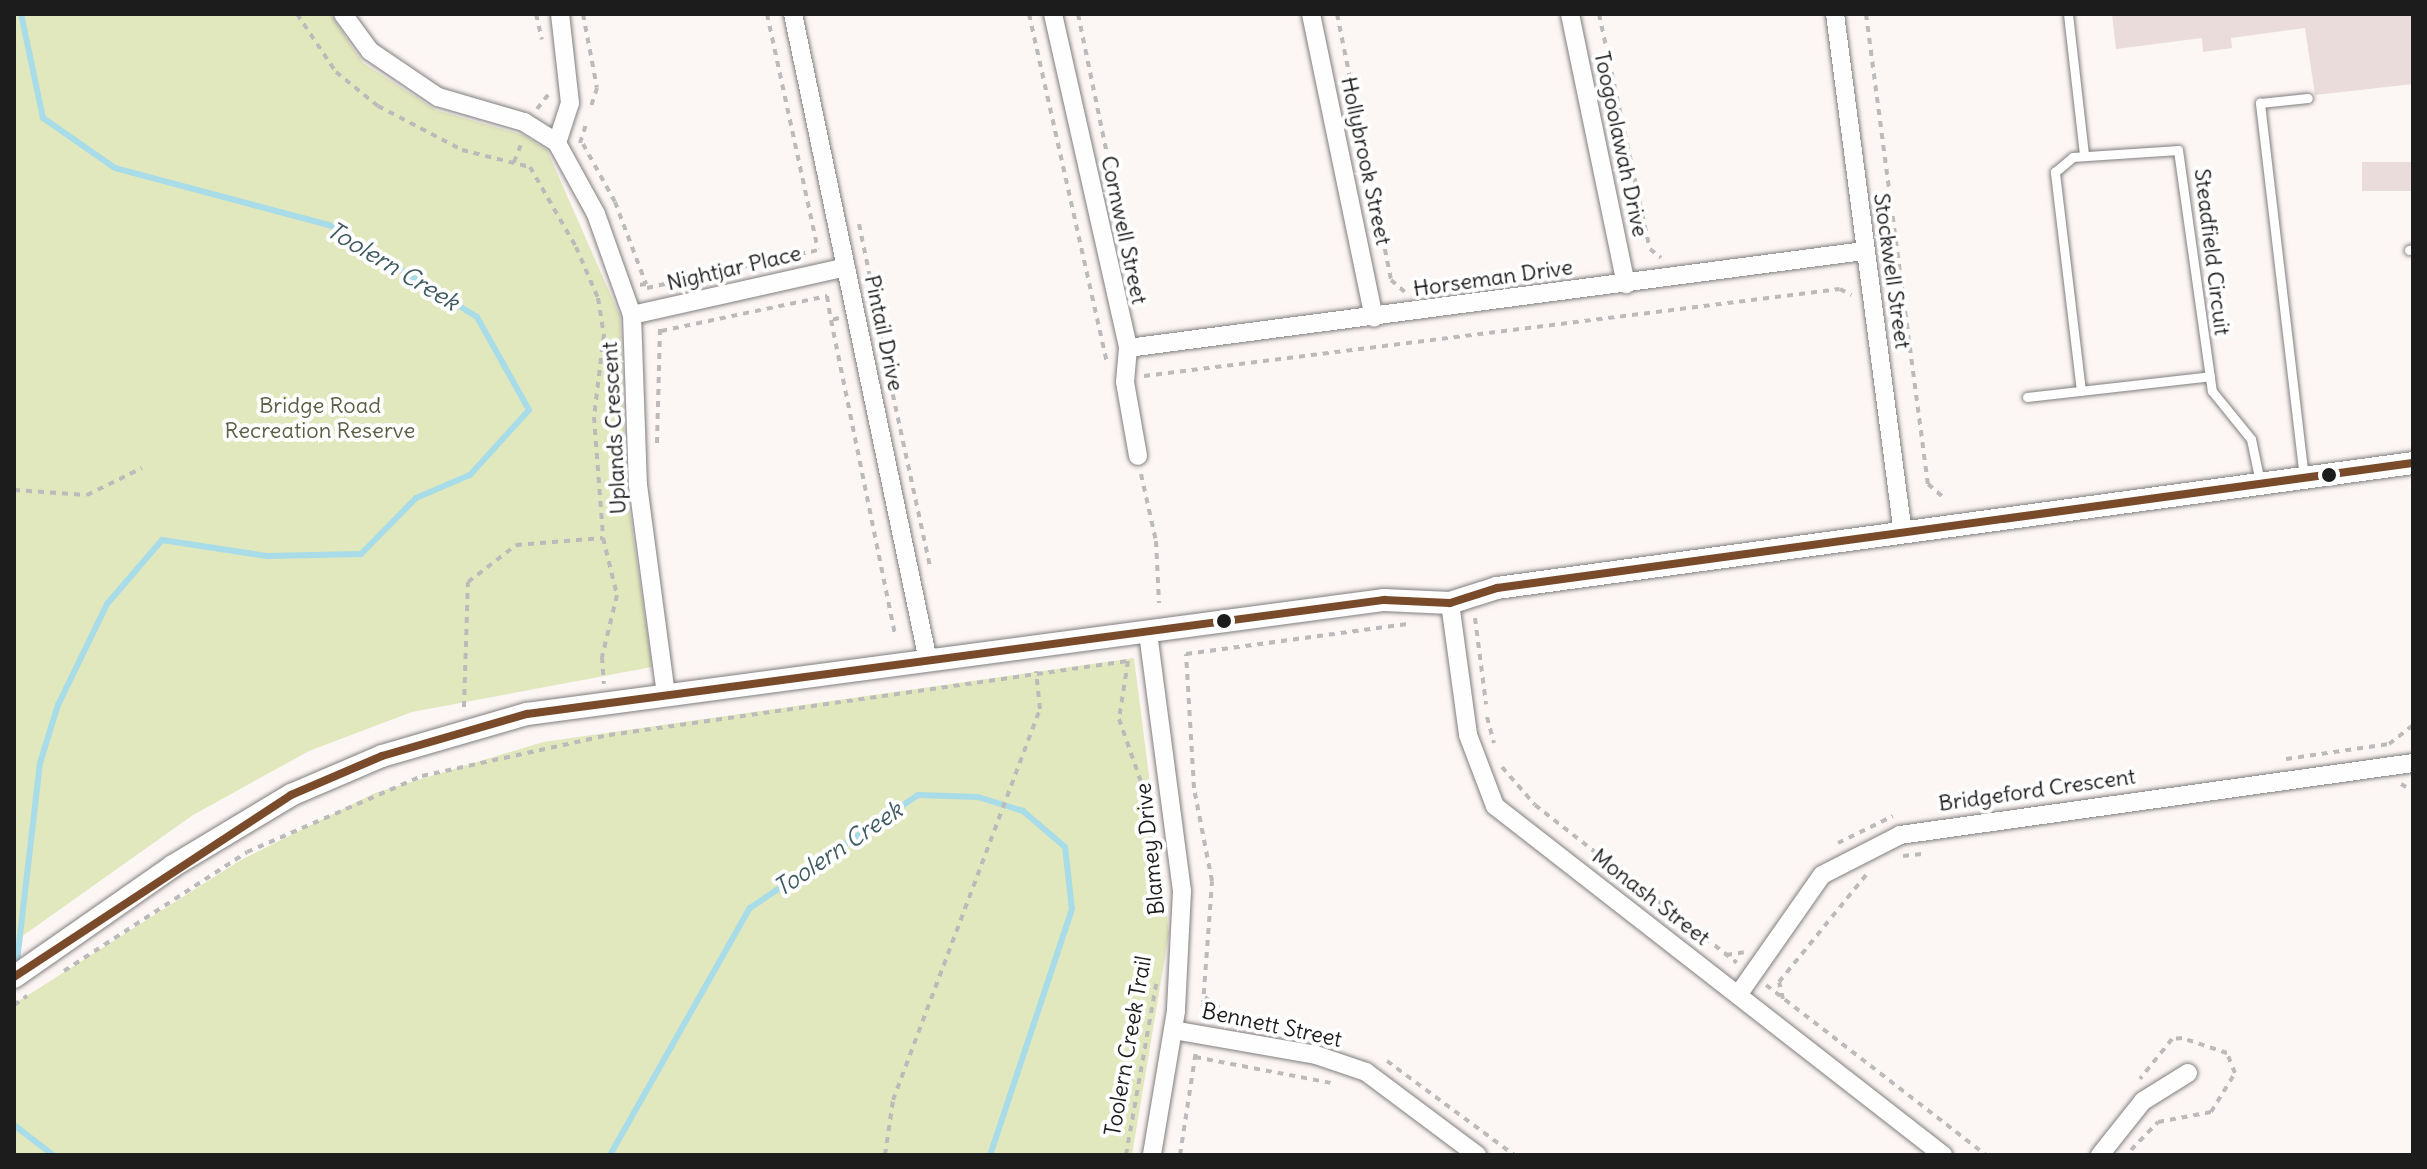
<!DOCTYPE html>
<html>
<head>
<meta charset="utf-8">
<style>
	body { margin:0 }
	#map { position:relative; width:2427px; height:1169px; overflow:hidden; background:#fcf6f5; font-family:Delius,sans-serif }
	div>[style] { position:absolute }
	.green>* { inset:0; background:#e2e8bd }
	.stream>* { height:6px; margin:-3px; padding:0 3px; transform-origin:3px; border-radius:3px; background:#a8dce8 }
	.building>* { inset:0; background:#e9dcda; transform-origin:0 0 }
	.path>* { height:4px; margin-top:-2px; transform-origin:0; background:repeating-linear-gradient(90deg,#bcbaba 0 6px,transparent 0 12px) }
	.roads { filter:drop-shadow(0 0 2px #817e7e) drop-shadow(0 0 2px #817e7e) }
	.service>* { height:9px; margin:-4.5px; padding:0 4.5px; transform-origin:4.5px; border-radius:4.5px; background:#fffefe }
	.minor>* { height:18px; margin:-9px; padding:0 9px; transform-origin:9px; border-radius:9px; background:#fffefe }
	.tertiary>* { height:22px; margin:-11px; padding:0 11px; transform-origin:11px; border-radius:11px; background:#fffefe }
	.bus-1>* { height:8px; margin:-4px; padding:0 4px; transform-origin:4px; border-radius:4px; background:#7a4b2a }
	.dots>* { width:22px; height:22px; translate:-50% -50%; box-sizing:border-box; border:4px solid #fff; border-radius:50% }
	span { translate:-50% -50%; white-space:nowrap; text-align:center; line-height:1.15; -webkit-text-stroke:8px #fff; paint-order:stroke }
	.street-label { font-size:22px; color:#1c1c1c }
	.park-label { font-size:22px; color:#5a5f45 }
	.water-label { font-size:24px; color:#405b62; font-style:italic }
	.frame { position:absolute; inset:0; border:16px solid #1c1c1c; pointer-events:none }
</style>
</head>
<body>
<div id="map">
	<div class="green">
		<div style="clip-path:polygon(14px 14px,330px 14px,363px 63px,436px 110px,523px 135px,547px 150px,620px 316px,626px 485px,652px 667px,412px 712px,309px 751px,193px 815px,14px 942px)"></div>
		<div style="clip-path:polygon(1134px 658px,1169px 933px,1132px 1155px,14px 1155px,14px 1004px,241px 860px,375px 793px,543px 742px)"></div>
	</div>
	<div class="stream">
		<div style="left:16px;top:970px;width:208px;rotate:-83.4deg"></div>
		<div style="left:40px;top:763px;width:61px;rotate:-72.8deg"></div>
		<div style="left:58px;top:705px;width:112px;rotate:-64.1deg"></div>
		<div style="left:107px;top:604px;width:84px;rotate:-49.3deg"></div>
		<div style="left:162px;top:540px;width:106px;rotate:8.7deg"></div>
		<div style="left:267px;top:556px;width:94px;rotate:-1.2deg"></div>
		<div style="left:361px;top:554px;width:78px;rotate:-45.5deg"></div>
		<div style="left:416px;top:498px;width:59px;rotate:-23.1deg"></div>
		<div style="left:470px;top:475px;width:88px;rotate:-47.8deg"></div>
		<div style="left:529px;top:410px;width:107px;rotate:-119.2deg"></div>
		<div style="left:477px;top:317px;width:174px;rotate:-148.1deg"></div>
		<div style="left:329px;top:225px;width:221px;rotate:-165.1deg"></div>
		<div style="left:115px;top:168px;width:88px;rotate:-145.2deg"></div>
		<div style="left:43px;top:118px;width:106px;rotate:-101.9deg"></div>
		<div style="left:14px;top:1125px;width:49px;rotate:37.6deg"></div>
		<div style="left:610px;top:1155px;width:284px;rotate:-60.5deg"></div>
		<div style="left:750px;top:908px;width:202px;rotate:-33.9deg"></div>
		<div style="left:918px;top:795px;width:60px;rotate:1.9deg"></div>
		<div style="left:978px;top:797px;width:47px;rotate:17.3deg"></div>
		<div style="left:1023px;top:811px;width:55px;rotate:40.6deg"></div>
		<div style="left:1065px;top:847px;width:62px;rotate:83.6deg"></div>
		<div style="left:1072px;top:909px;width:259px;rotate:108.4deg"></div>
	</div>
	<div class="building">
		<div style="clip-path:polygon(2112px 14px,2413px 14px,2413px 84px,2315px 95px,2305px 28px,2231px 38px,2232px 48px,2203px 52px,2202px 38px,2116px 49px)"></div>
		<div style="left:2413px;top:162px;width:29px;height:51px;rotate:90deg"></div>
	</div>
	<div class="path">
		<div style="left:297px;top:14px;width:70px;rotate:56.1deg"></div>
		<div style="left:336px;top:72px;width:54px;rotate:39deg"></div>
		<div style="left:378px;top:106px;width:95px;rotate:27.6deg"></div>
		<div style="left:462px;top:150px;width:70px;rotate:14deg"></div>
		<div style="left:530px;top:167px;width:92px;rotate:60.1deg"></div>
		<div style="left:576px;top:247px;width:56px;rotate:66.7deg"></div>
		<div style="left:598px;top:298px;width:36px;rotate:81deg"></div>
		<div style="left:604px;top:334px;width:84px;rotate:96.9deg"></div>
		<div style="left:594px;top:417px;width:121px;rotate:85.7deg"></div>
		<div style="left:603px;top:538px;width:59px;rotate:76.2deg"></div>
		<div style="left:617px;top:595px;width:64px;rotate:103.6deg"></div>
		<div style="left:602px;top:657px;width:27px;rotate:86deg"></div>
		<div style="left:536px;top:14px;width:26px;rotate:77deg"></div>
		<div style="left:583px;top:14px;width:75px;rotate:79.3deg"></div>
		<div style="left:597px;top:88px;width:22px;rotate:108deg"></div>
		<div style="left:767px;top:14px;width:240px;rotate:77.8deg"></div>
		<div style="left:1029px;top:14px;width:359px;rotate:77.4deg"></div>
		<div style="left:1078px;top:14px;width:197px;rotate:78.3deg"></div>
		<div style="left:1337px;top:14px;width:271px;rotate:78.5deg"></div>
		<div style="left:1391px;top:280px;width:18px;rotate:41deg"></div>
		<div style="left:1599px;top:14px;width:240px;rotate:77.8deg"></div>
		<div style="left:1650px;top:249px;width:14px;rotate:39deg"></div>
		<div style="left:1866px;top:14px;width:474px;rotate:82.5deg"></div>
		<div style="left:1928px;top:484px;width:23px;rotate:41deg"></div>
		<div style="left:537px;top:109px;width:18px;rotate:-52deg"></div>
		<div style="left:580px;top:143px;width:23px;rotate:-72deg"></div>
		<div style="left:583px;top:144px;width:66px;rotate:61.1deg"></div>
		<div style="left:615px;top:202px;width:88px;rotate:69.3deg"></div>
		<div style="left:646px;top:284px;width:7px;rotate:172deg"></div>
		<div style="left:514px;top:162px;width:22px;rotate:-68deg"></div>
		<div style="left:859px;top:224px;width:89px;rotate:78.3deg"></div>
		<div style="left:647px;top:288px;width:175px;rotate:-12.5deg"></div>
		<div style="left:875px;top:312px;width:261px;rotate:77.8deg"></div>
		<div style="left:839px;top:318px;width:8px;rotate:166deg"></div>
		<div style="left:831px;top:320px;width:320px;rotate:78.5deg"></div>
		<div style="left:661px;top:331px;width:170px;rotate:-11.9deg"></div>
		<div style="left:827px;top:296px;width:24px;rotate:81deg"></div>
		<div style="left:1144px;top:376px;width:701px;rotate:-7.13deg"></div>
		<div style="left:1840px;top:289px;width:13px;rotate:29deg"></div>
		<div style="left:14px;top:404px;width:5px;rotate:90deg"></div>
		<div style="left:657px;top:443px;width:115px;rotate:-88.5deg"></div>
		<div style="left:1141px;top:474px;width:69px;rotate:77.4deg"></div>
		<div style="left:1156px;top:541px;width:62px;rotate:87.2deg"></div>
		<div style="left:14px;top:490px;width:73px;rotate:3.9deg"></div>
		<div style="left:87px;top:495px;width:61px;rotate:-26.1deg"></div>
		<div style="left:1475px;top:618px;width:87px;rotate:82.7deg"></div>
		<div style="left:464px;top:707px;width:125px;rotate:-88.2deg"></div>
		<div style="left:468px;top:582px;width:61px;rotate:-37.6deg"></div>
		<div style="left:516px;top:545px;width:87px;rotate:-4.6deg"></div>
		<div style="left:1487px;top:717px;width:27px;rotate:75deg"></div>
		<div style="left:2286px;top:759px;width:104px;rotate:-8.3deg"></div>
		<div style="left:2389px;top:744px;width:31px;rotate:-38deg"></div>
		<div style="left:1502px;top:767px;width:50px;rotate:49deg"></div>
		<div style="left:1535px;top:805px;width:256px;rotate:38deg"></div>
		<div style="left:2401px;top:784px;width:14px;rotate:30deg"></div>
		<div style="left:1838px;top:843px;width:61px;rotate:-26.1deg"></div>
		<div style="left:1903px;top:856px;width:19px;rotate:-6deg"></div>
		<div style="left:1726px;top:955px;width:18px;rotate:-9deg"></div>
		<div style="left:64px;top:971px;width:218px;rotate:-33deg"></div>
		<div style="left:247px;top:852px;width:191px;rotate:-23.5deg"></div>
		<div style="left:422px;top:776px;width:191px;rotate:-12.4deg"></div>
		<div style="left:609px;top:735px;width:524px;rotate:-8.11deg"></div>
		<div style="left:1128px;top:661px;width:59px;rotate:98.8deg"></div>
		<div style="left:1119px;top:719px;width:88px;rotate:70.7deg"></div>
		<div style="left:1148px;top:802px;width:99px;rotate:83deg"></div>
		<div style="left:1766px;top:985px;width:278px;rotate:37.7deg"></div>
		<div style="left:1205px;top:997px;width:25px;rotate:37deg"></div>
		<div style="left:1225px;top:1012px;width:57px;rotate:15.3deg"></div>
		<div style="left:1783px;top:999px;width:17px;rotate:-103deg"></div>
		<div style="left:1779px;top:982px;width:138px;rotate:-50.9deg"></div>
		<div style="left:14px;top:1005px;width:16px;rotate:-35deg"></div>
		<div style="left:1202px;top:1018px;width:137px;rotate:-85.8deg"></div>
		<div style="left:1212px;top:881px;width:95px;rotate:-101deg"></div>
		<div style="left:1194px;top:788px;width:134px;rotate:-93.4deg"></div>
		<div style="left:1186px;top:654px;width:225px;rotate:-7.7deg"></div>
		<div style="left:1195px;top:1057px;width:138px;rotate:10.8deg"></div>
		<div style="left:1387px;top:1061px;width:158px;rotate:36.5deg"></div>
		<div style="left:2131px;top:1150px;width:39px;rotate:-46deg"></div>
		<div style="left:2158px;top:1122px;width:54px;rotate:-10.7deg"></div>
		<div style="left:2211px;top:1112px;width:46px;rotate:-58.4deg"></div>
		<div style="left:2235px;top:1073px;width:22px;rotate:-112deg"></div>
		<div style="left:2227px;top:1053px;width:47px;rotate:-161.6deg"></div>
		<div style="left:2182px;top:1038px;width:10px;rotate:174deg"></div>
		<div style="left:2172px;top:1039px;width:51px;rotate:128.7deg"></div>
		<div style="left:885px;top:1155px;width:56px;rotate:-81.7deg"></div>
		<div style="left:893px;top:1100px;width:418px;rotate:-69.4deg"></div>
		<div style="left:1040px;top:709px;width:38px;rotate:-96deg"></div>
		<div style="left:1126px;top:1155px;width:174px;rotate:-80deg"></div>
		<div style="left:1180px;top:1155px;width:105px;rotate:-81.3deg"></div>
	</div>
	<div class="roads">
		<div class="service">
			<div style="left:2068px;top:14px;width:142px;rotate:83.5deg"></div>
			<div style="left:2409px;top:250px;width:4px;rotate:-14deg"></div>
			<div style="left:2081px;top:391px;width:221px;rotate:-96.8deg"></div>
			<div style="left:2055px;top:172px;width:23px;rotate:-40deg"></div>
			<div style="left:2073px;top:157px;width:105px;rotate:-3.8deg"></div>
			<div style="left:2178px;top:150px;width:243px;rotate:82deg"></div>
			<div style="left:2212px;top:391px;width:62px;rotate:50.9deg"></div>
			<div style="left:2251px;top:439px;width:44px;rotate:78.2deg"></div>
			<div style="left:2027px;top:397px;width:184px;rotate:-6.5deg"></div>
			<div style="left:2304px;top:478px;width:378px;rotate:-96.7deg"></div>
			<div style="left:2260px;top:103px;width:48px;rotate:-5.9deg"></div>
		</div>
		<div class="minor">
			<div style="left:343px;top:14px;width:46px;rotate:53.9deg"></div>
			<div style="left:370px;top:51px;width:82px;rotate:34.1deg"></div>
			<div style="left:438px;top:97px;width:90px;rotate:16.2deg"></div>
			<div style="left:524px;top:122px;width:39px;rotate:32deg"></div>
			<div style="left:557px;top:143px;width:81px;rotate:61.2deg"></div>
			<div style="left:596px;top:214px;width:107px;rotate:70.4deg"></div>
			<div style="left:632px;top:315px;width:170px;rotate:88deg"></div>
			<div style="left:638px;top:485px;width:212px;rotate:82.4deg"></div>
			<div style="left:793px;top:14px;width:661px;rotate:78.21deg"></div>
			<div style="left:1053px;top:14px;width:342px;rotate:77.3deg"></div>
			<div style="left:1128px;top:348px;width:34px;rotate:95deg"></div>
			<div style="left:1125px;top:382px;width:75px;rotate:80deg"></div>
			<div style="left:1311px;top:14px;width:310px;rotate:78.3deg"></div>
			<div style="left:1570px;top:14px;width:276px;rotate:78.3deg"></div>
			<div style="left:1835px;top:14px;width:524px;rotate:82.55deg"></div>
			<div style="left:557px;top:143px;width:42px;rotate:-72deg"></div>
			<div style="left:570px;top:103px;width:90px;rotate:-96.4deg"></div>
			<div style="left:632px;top:315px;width:219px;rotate:-12.6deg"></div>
			<div style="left:1128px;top:348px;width:742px;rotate:-7.51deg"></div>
			<div style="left:1450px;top:603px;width:133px;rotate:82.2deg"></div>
			<div style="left:1468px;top:735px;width:76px;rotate:69.2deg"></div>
			<div style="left:1495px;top:806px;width:568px;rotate:37.92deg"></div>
			<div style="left:1148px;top:633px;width:260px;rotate:82.5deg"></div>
			<div style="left:1182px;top:891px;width:120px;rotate:92.9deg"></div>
			<div style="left:1176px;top:1011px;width:146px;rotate:99.5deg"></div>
			<div style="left:1738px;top:995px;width:146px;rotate:-55deg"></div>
			<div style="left:1822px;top:875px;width:88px;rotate:-27.1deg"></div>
			<div style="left:1900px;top:835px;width:518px;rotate:-7.99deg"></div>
			<div style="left:1173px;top:1030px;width:145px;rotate:9.9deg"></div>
			<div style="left:1316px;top:1055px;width:53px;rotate:18.8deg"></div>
			<div style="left:1366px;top:1072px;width:139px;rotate:36.8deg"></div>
			<div style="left:2100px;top:1155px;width:69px;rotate:-51.5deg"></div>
			<div style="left:2143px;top:1101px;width:53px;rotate:-31.9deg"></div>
		</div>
		<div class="tertiary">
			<div style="left:14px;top:977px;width:194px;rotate:-34.9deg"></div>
			<div style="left:173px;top:866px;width:138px;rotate:-31deg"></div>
			<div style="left:291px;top:795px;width:99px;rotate:-23.2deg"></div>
			<div style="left:382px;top:756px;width:151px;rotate:-16.2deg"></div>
			<div style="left:527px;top:714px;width:865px;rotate:-7.58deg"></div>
			<div style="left:1384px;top:600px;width:66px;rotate:2.6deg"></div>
			<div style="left:1450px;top:603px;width:49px;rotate:-17.7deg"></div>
			<div style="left:1497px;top:588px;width:924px;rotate:-7.77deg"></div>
		</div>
	</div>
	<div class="bus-1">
		<div style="left:14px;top:977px;width:331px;rotate:-33.3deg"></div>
		<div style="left:291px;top:795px;width:99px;rotate:-23.2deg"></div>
		<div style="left:382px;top:756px;width:151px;rotate:-16.2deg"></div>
		<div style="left:527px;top:714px;width:865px;rotate:-7.58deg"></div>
		<div style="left:1384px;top:600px;width:66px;rotate:2.6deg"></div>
		<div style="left:1450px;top:603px;width:49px;rotate:-17.7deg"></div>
		<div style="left:1497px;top:588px;width:924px;rotate:-7.77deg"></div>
	</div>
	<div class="dots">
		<div style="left:2329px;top:475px;background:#1c1c1c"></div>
		<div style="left:1224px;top:621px;background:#1c1c1c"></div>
	</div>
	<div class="street-label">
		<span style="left:1621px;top:144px;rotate:78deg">Toogoolawah Drive</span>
		<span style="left:1366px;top:161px;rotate:78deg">Hollybrook Street</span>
		<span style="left:1124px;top:230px;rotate:78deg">Cornwell Street</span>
		<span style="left:2212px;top:252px;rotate:83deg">Steadfield Circuit</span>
		<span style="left:734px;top:268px;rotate:-13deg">Nightjar Place</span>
		<span style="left:1892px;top:271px;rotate:82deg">Stockwell Street</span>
		<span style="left:1493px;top:278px;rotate:-8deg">Horseman Drive</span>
		<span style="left:884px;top:333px;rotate:78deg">Pintail Drive</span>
		<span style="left:614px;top:428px;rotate:-93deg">Uplands Crescent</span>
		<span style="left:2037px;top:790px;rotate:-8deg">Bridgeford Crescent</span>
		<span style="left:1150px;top:849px;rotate:-96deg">Blamey Drive</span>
		<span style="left:1651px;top:897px;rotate:38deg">Monash Street</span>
		<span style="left:1272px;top:1025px;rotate:12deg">Bennett Street</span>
		<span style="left:1128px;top:1046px;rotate:-80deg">Toolern Creek Trail</span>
	</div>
	<div class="park-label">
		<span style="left:320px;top:418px">Bridge Road<br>Recreation Reserve</span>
	</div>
	<div class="water-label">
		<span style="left:393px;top:266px;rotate:31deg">Toolern Creek</span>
		<span style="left:838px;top:849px;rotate:-34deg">Toolern Creek</span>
	</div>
	<div class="frame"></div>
</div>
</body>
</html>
